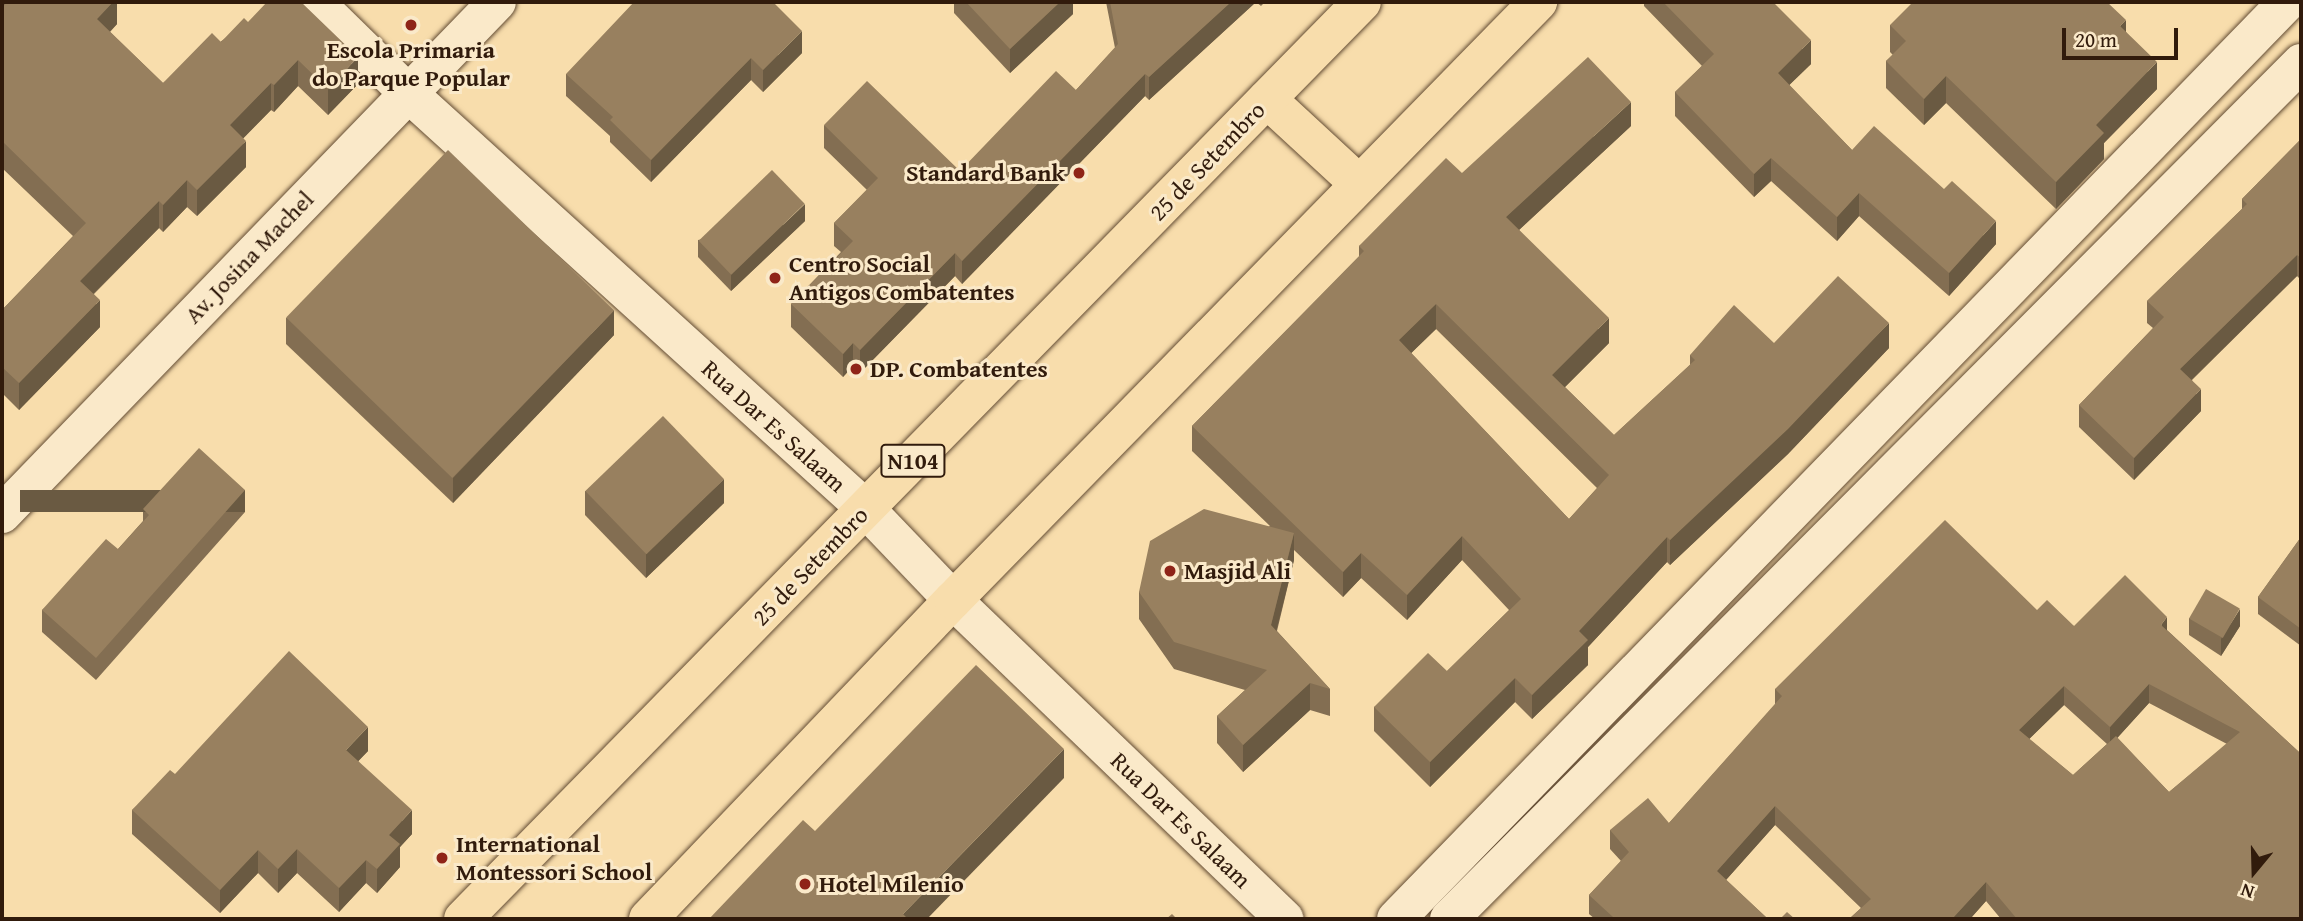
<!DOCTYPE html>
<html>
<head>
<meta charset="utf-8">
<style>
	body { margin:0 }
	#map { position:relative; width:2303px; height:921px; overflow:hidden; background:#f8ddac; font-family:"Gentium Book Plus",serif }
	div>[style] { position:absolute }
	.roads { filter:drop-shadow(0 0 2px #634c34) drop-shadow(0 0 2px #634c34) }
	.minor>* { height:38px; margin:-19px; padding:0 19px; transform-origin:19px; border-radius:19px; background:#fae9c9 }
	.major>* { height:38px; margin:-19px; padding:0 19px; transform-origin:19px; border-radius:19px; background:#f8ddac }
	.wall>* { inset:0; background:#836e52 }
	.shaded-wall>* { inset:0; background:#6a5a42; transform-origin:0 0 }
	.building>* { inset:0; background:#98805f; transform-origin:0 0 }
	.dots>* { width:19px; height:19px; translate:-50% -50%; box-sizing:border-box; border:4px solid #fae9c9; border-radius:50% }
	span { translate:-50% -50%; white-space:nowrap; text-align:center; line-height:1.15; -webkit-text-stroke:6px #fae9c9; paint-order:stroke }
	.shield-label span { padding:2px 5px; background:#fae9c9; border:2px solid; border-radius:5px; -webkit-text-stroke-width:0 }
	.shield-label { font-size:23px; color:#311b0c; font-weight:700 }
	.poi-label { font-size:24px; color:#311b0c; font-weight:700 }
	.right { translate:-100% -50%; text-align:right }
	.left { translate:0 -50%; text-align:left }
	.street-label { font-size:24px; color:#311b0c }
	.frame { position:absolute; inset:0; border:4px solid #311b0c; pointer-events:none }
	.north { position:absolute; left:2219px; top:837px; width:70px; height:70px; -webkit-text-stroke:5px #fae9c9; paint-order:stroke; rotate:199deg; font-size:19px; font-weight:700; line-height:28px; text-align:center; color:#311b0c }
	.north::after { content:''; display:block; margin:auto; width:24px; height:32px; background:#311b0c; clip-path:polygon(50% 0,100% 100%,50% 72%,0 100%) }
	.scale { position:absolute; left:2062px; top:28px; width:116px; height:32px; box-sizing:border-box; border:4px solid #311b0c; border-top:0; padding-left:9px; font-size:21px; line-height:24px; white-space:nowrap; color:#311b0c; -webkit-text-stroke:5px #fae9c9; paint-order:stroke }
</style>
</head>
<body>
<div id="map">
	<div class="roads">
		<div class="minor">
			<div style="left:315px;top:2px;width:130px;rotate:44.4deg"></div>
			<div style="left:408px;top:93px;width:619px;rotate:42.25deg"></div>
			<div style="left:866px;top:509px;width:126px;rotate:46.3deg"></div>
			<div style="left:953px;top:600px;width:460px;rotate:43.9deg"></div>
			<div style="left:2px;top:514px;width:712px;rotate:-45.97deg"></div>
			<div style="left:1396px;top:919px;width:1279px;rotate:-45.82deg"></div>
			<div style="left:1449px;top:919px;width:1208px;rotate:-45.13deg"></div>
		</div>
		<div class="major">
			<div style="left:1267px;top:99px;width:124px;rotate:42.7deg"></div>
			<div style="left:463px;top:919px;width:1284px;rotate:-45.57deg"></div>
			<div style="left:648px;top:919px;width:441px;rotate:-46.3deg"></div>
			<div style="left:953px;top:600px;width:837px;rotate:-45.63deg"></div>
		</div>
	</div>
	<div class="wall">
		<div style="clip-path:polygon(2px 2px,117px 2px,117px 24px,110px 32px,163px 83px,248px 22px,358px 84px,328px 115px,298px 86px,274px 112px,271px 110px,243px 138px,246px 167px,197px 216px,187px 207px,163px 232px,159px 228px,94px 294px,100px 327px,19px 410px,2px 393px,2px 310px,73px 236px,2px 168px)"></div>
		<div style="clip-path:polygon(954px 2px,1073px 2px,1073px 14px,1010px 73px,954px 13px)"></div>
		<div style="clip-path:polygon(1106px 2px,1265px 2px,1261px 6px,1256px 2px,1149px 100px,1145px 96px,962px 284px,955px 276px,860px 373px,853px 366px,843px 377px,791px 327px,791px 304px,841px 252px,834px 246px,834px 223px,867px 190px,824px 148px,824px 125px,960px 171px,1076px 90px,1115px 48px)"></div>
		<div style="clip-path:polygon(1644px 2px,1773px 2px,1811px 64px,1789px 85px,1852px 150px,1996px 244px,1949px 296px,1859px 216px,1837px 241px,1771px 181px,1754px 197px,1675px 116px,1675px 92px,1702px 66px,1644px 6px)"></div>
		<div style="clip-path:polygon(1890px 25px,2126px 32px,2157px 89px,2104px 143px,2104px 159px,2056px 209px,1946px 103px,1924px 125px,1886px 88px,1886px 61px,1893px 55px,1890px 52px)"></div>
		<div style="clip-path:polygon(802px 53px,763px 92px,751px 80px,651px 182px,610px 142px,610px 136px,566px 96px,566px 74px)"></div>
		<div style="clip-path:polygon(evenodd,1631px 126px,1519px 230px,1609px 343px,1565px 387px,1614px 435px,1690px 365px,1690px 355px,1774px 343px,1889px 348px,1788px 454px,1670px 565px,1667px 562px,1588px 647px,1588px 665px,1532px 719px,1515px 702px,1430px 787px,1374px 731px,1374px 707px,1447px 671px,1509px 610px,1462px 560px,1407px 620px,1361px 578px,1343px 597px,1294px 550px,1294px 560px,1277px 631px,1330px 689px,1330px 716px,1310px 710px,1243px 772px,1217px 743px,1217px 716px,1245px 690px,1174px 669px,1139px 619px,1139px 592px,1270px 526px,1192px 451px,1192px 426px,1359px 257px,1359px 246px,1462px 173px,1631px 126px,1436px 329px,1597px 488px,1569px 519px,1411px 353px,1436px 329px)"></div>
		<div style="clip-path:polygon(2301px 139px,2301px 280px,2297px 276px,2192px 380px,2201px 411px,2134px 480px,2079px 427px,2079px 405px,2153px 328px,2147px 323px,2147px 301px,2242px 209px,2242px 199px)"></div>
		<div style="clip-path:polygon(805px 221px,731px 291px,698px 257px,698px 240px)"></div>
		<div style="clip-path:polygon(286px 318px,614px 335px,453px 503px,286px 344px)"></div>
		<div style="clip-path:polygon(585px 491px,724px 503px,646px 578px,585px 515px)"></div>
		<div style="clip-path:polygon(143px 509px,245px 512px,96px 680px,42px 632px,42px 610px,118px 549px,143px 521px)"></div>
		<div style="clip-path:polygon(2301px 537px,2301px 646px,2258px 614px,2258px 597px)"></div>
		<div style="clip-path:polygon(evenodd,2037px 610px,2074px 626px,2167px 630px,2299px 752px,2301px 919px,2001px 919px,1986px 901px,1970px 919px,1849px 919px,1861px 908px,1775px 825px,1726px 880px,1768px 919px,1595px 919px,1589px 914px,1589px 895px,1621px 861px,1610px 849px,1610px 830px,1669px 823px,1775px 705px,1775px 689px,2037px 610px,2149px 703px,2227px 744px,2169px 792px,2117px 738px,2149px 703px,2037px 610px,2064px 705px,2107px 744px,2073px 775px,2029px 739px,2064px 705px)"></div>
		<div style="clip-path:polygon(2189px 618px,2240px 626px,2221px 656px,2189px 635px)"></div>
		<div style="clip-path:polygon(368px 751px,358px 761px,412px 834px,400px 847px,400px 867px,377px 893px,366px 883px,339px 912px,297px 873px,278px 893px,258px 873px,220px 913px,132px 834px,132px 810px,175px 774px)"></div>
	</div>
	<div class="shaded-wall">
		<div style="clip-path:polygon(113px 2px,117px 2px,117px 24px,97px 45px,97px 19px)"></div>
		<div style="clip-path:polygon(1060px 2px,1073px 2px,1073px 14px,1010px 73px,1010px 49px)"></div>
		<div style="clip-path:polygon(1231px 2px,1256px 2px,1149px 100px,1149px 77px)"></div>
		<div style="clip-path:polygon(2126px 20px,2126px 47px,2120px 26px)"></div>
		<div style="clip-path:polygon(802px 31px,802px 53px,763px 92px,763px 70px)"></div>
		<div style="clip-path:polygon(1811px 40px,1811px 64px,1778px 96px,1778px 73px)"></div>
		<div style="clip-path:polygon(358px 57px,358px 84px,328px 115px,328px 89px)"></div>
		<div style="clip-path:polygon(751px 58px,751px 80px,651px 182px,651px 160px)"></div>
		<div style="clip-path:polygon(298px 60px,298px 86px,274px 112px,274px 85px)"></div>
		<div style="clip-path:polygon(2157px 62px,2157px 89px,2104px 143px,2104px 159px,2056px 209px,2056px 182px,2096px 125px)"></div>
		<div style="clip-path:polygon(1145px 74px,1145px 96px,962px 284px,962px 261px)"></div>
		<div style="clip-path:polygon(1946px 76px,1946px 103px,1924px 125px,1924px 99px)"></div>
		<div style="clip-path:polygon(271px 83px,271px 110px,230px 152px,230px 125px)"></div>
		<div style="clip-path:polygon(1631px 102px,1631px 126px,1506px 242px,1506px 217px)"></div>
		<div style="clip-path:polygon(246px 141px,246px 167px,197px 216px,197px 190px)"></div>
		<div style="clip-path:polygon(1771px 158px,1771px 181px,1754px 197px,1754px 174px)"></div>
		<div style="clip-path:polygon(187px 180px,187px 207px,163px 232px,163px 205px)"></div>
		<div style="clip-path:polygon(1859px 193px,1859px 216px,1837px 241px,1837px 217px)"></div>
		<div style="clip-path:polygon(159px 201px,159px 228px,80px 307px,80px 281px)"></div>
		<div style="clip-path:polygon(805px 204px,805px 221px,731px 291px,731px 274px)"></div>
		<div style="clip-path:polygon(1996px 221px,1996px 244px,1949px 296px,1949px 273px)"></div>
		<div style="clip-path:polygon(955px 253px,955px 276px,860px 373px,860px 350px)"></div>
		<div style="clip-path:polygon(2297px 255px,2297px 276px,2180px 391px,2180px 369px)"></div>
		<div style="clip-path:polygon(100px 300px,100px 327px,19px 410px,19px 383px)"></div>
		<div style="clip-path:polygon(1436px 304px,1436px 329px,1399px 365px,1399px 340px)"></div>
		<div style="clip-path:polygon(614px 310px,614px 335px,453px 503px,453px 478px)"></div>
		<div style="clip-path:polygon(1609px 318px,1609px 343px,1552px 400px,1552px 375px)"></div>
		<div style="clip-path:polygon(1889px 323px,1889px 348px,1788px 454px,1670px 565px,1670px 540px)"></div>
		<div style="clip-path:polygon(853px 343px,853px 366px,843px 377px,843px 354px)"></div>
		<div style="clip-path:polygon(2201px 389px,2201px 411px,2134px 480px,2134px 458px)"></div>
		<div style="clip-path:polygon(724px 479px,724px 503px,646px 578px,646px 553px)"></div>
		<div style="left:245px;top:490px;width:22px;height:225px;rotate:90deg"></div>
		<div style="clip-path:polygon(1294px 533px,1294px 560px,1271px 652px,1271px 625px)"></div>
		<div style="clip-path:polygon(1462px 536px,1462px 560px,1407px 620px,1407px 595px)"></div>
		<div style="clip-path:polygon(1667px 537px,1667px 562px,1588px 647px,1588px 665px,1532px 719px,1532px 695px,1579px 631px)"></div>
		<div style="clip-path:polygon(1361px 553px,1361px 578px,1343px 597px,1343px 572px)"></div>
		<div style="clip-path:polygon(2240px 609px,2240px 626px,2221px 656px,2221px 639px)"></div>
		<div style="clip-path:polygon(2167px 617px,2167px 636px,2161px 625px)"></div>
		<div style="clip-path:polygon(1515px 678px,1515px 702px,1430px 787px,1430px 762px)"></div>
		<div style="clip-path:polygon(1310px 683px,1310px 710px,1243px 772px,1243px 745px)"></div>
		<div style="clip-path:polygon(2149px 684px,2149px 703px,2110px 746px,2110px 727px)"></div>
		<div style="clip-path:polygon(2064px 686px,2064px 705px,2019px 749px,2019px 730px)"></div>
		<div style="clip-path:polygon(368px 727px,368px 751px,346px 774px,346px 750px)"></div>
		<div style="clip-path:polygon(1064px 749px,1064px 778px,927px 919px,903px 919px,903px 914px)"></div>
		<div style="clip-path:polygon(1775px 806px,1775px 825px,1717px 890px,1717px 871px)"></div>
		<div style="clip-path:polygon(412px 810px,412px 834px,400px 847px,400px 867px,377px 893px,377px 869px,389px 835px)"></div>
		<div style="clip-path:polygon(297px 849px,297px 873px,278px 893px,278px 869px)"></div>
		<div style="clip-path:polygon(258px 850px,258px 873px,220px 913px,220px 890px)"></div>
		<div style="clip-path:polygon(366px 860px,366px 883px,339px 912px,339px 888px)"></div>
		<div style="clip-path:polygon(1986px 882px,1986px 901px,1970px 919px,1952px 919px)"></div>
	</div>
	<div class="building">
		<div style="clip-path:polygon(7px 2px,113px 2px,97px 19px,163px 83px,212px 33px,221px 42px,244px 18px,248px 22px,267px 2px,301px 2px,358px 57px,328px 89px,298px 60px,274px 85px,271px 83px,230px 125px,246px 141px,197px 190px,187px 180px,163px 205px,159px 201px,80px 281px,100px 300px,19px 383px,2px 367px,2px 310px,86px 223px,2px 141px,2px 8px)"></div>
		<div style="clip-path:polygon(634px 2px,773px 2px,802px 31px,763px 70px,751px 58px,651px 160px,610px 120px,613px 117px,566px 74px)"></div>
		<div style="clip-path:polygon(966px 2px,1060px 2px,1010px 49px)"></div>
		<div style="clip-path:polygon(1110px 2px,1231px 2px,1149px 77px,1145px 74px,962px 261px,955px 253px,860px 350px,853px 343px,843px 354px,791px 304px,853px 241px,834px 223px,878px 178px,824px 125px,867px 81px,960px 171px,1056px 71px,1076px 90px,1118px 44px)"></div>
		<div style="clip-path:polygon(1663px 2px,1773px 2px,1811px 40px,1778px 73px,1852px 150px,1874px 126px,1944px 189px,1952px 181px,1996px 221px,1949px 273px,1859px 193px,1837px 217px,1771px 158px,1754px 174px,1675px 92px,1714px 54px)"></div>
		<div style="clip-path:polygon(1913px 2px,2107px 2px,2126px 20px,2120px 26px,2157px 62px,2096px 125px,2104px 133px,2056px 182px,1946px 76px,1924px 99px,1886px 61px,1906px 41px,1890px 25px)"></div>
		<div style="clip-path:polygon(evenodd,1588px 57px,1631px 102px,1506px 217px,1609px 318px,1552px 375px,1614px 435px,1695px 360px,1690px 355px,1734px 305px,1774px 343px,1838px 276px,1889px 323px,1788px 429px,1670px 540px,1667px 537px,1579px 631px,1588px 640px,1532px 695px,1515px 678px,1430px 762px,1374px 707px,1428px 653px,1447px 671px,1521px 599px,1462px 536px,1407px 595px,1361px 553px,1343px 572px,1192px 426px,1364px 251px,1359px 246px,1446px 158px,1462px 173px,1588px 57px,1436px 304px,1609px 475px,1569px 519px,1399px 340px,1436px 304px)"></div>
		<div style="clip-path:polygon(2301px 139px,2301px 258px,2297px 255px,2180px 369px,2201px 389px,2134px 458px,2079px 405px,2164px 317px,2147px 301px,2247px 204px,2242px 199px)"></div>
		<div style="left:448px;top:150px;width:231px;height:233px;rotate:44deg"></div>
		<div style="left:772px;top:170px;width:47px;height:102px;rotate:46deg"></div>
		<div style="left:663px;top:416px;width:88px;height:108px;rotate:46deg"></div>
		<div style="clip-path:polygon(199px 448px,245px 490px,96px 658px,42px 610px,106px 539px,118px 549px,149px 515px,143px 509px)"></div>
		<div style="clip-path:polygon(1204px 509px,1294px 533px,1271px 625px,1330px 689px,1310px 683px,1243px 745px,1217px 716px,1267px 670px,1174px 642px,1139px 592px,1150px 541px)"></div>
		<div style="clip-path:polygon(evenodd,1945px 520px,2037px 610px,2047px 600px,2074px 626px,2125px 575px,2167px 617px,2161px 625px,2299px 752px,2301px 755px,2301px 919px,2017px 919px,1986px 882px,1952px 919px,1849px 919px,1871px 899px,1775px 806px,1717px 871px,1768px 919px,1611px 919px,1613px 917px,1589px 895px,1629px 852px,1610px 830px,1648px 798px,1669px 823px,1782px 696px,1775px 689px,1945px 520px,2149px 684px,2240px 732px,2169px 792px,2116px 736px,2073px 775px,2019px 730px,2064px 686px,2110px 727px,2149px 684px)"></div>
		<div style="clip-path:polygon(2301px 537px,2301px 629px,2258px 597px)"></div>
		<div style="left:2206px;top:589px;width:39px;height:34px;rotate:30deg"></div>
		<div style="clip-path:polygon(289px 651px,368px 727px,346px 750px,412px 810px,389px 835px,400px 844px,377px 869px,366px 860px,339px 888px,297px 849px,278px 869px,258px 850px,220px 890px,132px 810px,170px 770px,175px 774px)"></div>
		<div style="clip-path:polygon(976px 665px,1064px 749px,903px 914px,908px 919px,709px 919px,803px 820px,815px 831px)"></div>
		<div style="clip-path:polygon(1787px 912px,1795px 919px,1780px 919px)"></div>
		<div style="clip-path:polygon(1172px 914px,1177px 919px,1166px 919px)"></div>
	</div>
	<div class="dots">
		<div style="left:411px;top:25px;background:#8f2418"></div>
		<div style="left:1079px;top:173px;background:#8f2418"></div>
		<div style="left:775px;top:278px;background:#8f2418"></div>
		<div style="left:856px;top:369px;background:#8f2418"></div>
		<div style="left:1170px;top:571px;background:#8f2418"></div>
		<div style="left:442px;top:858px;background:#8f2418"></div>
		<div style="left:805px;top:884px;background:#8f2418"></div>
	</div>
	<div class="shield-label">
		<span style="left:913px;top:461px">N104</span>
	</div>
	<div class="poi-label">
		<span style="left:411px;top:64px">Escola Primaria<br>do Parque Popular</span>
		<span class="right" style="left:1065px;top:173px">Standard Bank</span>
		<span class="left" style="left:789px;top:278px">Centro Social<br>Antigos Combatentes</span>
		<span class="left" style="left:870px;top:369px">DP. Combatentes</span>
		<span class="left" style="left:1184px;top:571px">Masjid Ali</span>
		<span class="left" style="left:456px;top:858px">International<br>Montessori School</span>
		<span class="left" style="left:819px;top:884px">Hotel Milenio</span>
	</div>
	<div class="street-label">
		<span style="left:1207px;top:161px;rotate:-46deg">25 de Setembro</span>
		<span style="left:249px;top:257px;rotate:-46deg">Av. Josina Machel</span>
		<span style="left:774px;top:426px;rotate:42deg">Rua Dar Es Salaam</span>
		<span style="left:810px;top:566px;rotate:-46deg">25 de Setembro</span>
		<span style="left:1181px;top:820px;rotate:44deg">Rua Dar Es Salaam</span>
	</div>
	<div class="frame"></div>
	<div class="north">N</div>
	<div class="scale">20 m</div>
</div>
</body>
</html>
